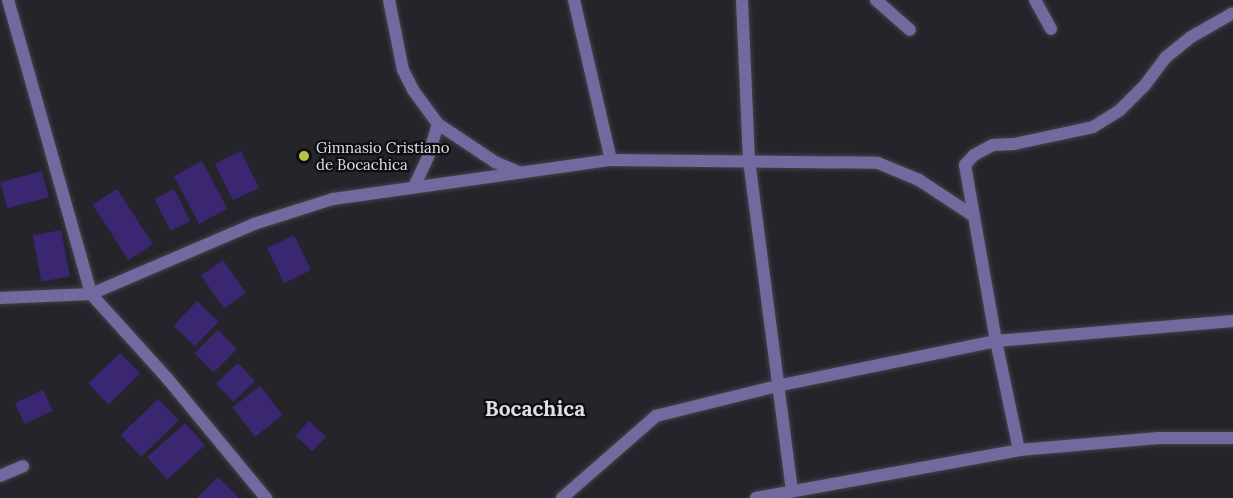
<!DOCTYPE html>
<html>
<head>
<meta charset="utf-8">
<style>
	body { margin:0 }
	#map { position:relative; width:1233px; height:498px; overflow:hidden; background:#25242b; font-family:Lora,serif }
	div>[style] { position:absolute }
	[style*='--x'] { left:calc(var(--x)*1px); top:calc(var(--y)*1px); width:calc(var(--w)*1px); rotate:calc(var(--a)*1deg) }
	.building>* { inset:0; background:#3b2672; transform-origin:0 0 }
	.roads { filter:drop-shadow(0 0 2px #434249) drop-shadow(0 0 2px #434249) }
	.lane>* { height:12px; margin:-6px; padding:0 6px; transform-origin:6px; border-radius:6px; background:#73699f }
	.street>* { height:12px; margin:-6px; padding:0 6px; transform-origin:6px; border-radius:6px; background:#73699f }
	.dots>* { width:16px; height:16px; translate:-50% -50%; box-sizing:border-box; border:3px solid #0e0d11; border-radius:50% }
	span { translate:-50% -50%; white-space:nowrap; text-align:center; line-height:1.15; -webkit-text-stroke:4.5px #0e0d11; paint-order:stroke }
	.poi-label { font-size:15px; color:#e0e0e4 }
	.left { translate:0 -50%; text-align:left }
	.district-label { font-size:21px; color:#e0e0e4; font-weight:700 }
</style>
</head>
<body>
<div id="map">
	<div class="building">
		<div style="left:241px;top:151px;width:41px;height:29px;rotate:64deg"></div>
		<div style="left:202px;top:161px;width:54px;height:32px;rotate:62deg"></div>
		<div style="left:42px;top:171px;width:27px;height:43px;rotate:75deg"></div>
		<div style="left:117px;top:189px;width:66px;height:29px;rotate:57deg"></div>
		<div style="left:174px;top:189px;width:36px;height:22px;rotate:63deg"></div>
		<div style="left:61px;top:230px;width:47px;height:29px;rotate:79deg"></div>
		<div style="left:294px;top:235px;width:39px;height:30px;rotate:64deg"></div>
		<div style="left:223px;top:260px;width:40px;height:27px;rotate:55deg"></div>
		<div style="left:197px;top:301px;width:30px;height:34px;rotate:44deg"></div>
		<div style="left:218px;top:330px;width:27px;height:33px;rotate:45deg"></div>
		<div style="left:120px;top:353px;width:29px;height:44px;rotate:46deg"></div>
		<div style="left:238px;top:363px;width:25px;height:30px;rotate:47deg"></div>
		<div style="left:260px;top:386px;width:37px;height:35px;rotate:52deg"></div>
		<div style="left:43px;top:390px;width:23px;height:31px;rotate:65deg"></div>
		<div style="left:158px;top:399px;width:30px;height:52px;rotate:46deg"></div>
		<div style="left:309px;top:421px;width:23px;height:20px;rotate:43deg"></div>
		<div style="left:185px;top:423px;width:30px;height:51px;rotate:48deg"></div>
		<div style="clip-path:polygon(218px 477px,239px 498px,197px 498px)"></div>
	</div>
	<div class="roads">
		<div class="lane">
			<div style="--x:562;--y:498;--w:125;--a:-41.1"></div>
		</div>
		<div class="street">
			<div style="--x:8;--y:0;--w:305;--a:74.2"></div>
			<div style="--x:91;--y:294;--w:113;--a:47.9"></div>
			<div style="--x:167;--y:378;--w:156;--a:50.5"></div>
			<div style="--x:389;--y:0;--w:71;--a:78.7"></div>
			<div style="--x:403;--y:70;--w:22;--a:63"></div>
			<div style="--x:413;--y:90;--w:42;--a:53.7"></div>
			<div style="--x:438;--y:124;--w:34;--a:107"></div>
			<div style="--x:428;--y:157;--w:33;--a:115"></div>
			<div style="--x:574;--y:0;--w:164;--a:77"></div>
			<div style="--x:742;--y:0;--w:160;--a:87.5"></div>
			<div style="--x:749;--y:160;--w:334;--a:82.6"></div>
			<div style="--x:876;--y:0;--w:45;--a:41.4"></div>
			<div style="--x:1035;--y:0;--w:33;--a:61"></div>
			<div style="--x:438;--y:124;--w:69;--a:33.7"></div>
			<div style="--x:495;--y:162;--w:26;--a:23"></div>
			<div style="--x:0;--y:298;--w:91;--a:-2.5"></div>
			<div style="--x:91;--y:294;--w:177;--a:-23.2"></div>
			<div style="--x:254;--y:224;--w:83;--a:-17.6"></div>
			<div style="--x:333;--y:199;--w:281;--a:-8"></div>
			<div style="--x:611;--y:160;--w:267;--a:0.6"></div>
			<div style="--x:878;--y:163;--w:44;--a:22.5"></div>
			<div style="--x:919;--y:180;--w:64;--a:33.4"></div>
			<div style="--x:656;--y:416;--w:125;--a:-13.9"></div>
			<div style="--x:777;--y:386;--w:224;--a:-11.6"></div>
			<div style="--x:996;--y:341;--w:238;--a:-4.8"></div>
			<div style="--x:1019;--y:450;--w:111;--a:-101.9"></div>
			<div style="--x:996;--y:341;--w:179;--a:-100"></div>
			<div style="--x:965;--y:165;--w:13;--a:-48"></div>
			<div style="--x:974;--y:155;--w:21;--a:-28"></div>
			<div style="--x:993;--y:145;--w:21;--a:-3"></div>
			<div style="--x:1014;--y:144;--w:81;--a:-12.1"></div>
			<div style="--x:1093;--y:127;--w:32;--a:-32"></div>
			<div style="--x:1120;--y:110;--w:35;--a:-45"></div>
			<div style="--x:1145;--y:85;--w:34;--a:-53"></div>
			<div style="--x:1165;--y:58;--w:33;--a:-39"></div>
			<div style="--x:1191;--y:37;--w:48;--a:-29.7"></div>
			<div style="--x:0;--y:476;--w:25;--a:-23"></div>
			<div style="--x:756;--y:498;--w:267;--a:-10.3"></div>
			<div style="--x:1019;--y:450;--w:140;--a:-4.9"></div>
			<div style="--x:1158;--y:438;--w:75;--a:0"></div>
		</div>
	</div>
	<div class="dots">
		<div style="left:304px;top:156px;background:#bbc044"></div>
	</div>
	<div class="poi-label">
		<span class="left" style="left:316px;top:156px">Gimnasio Cristiano<br>de Bocachica</span>
	</div>
	<div class="district-label">
		<span style="left:535px;top:409px">Bocachica</span>
	</div>
</div>
</body>
</html>
